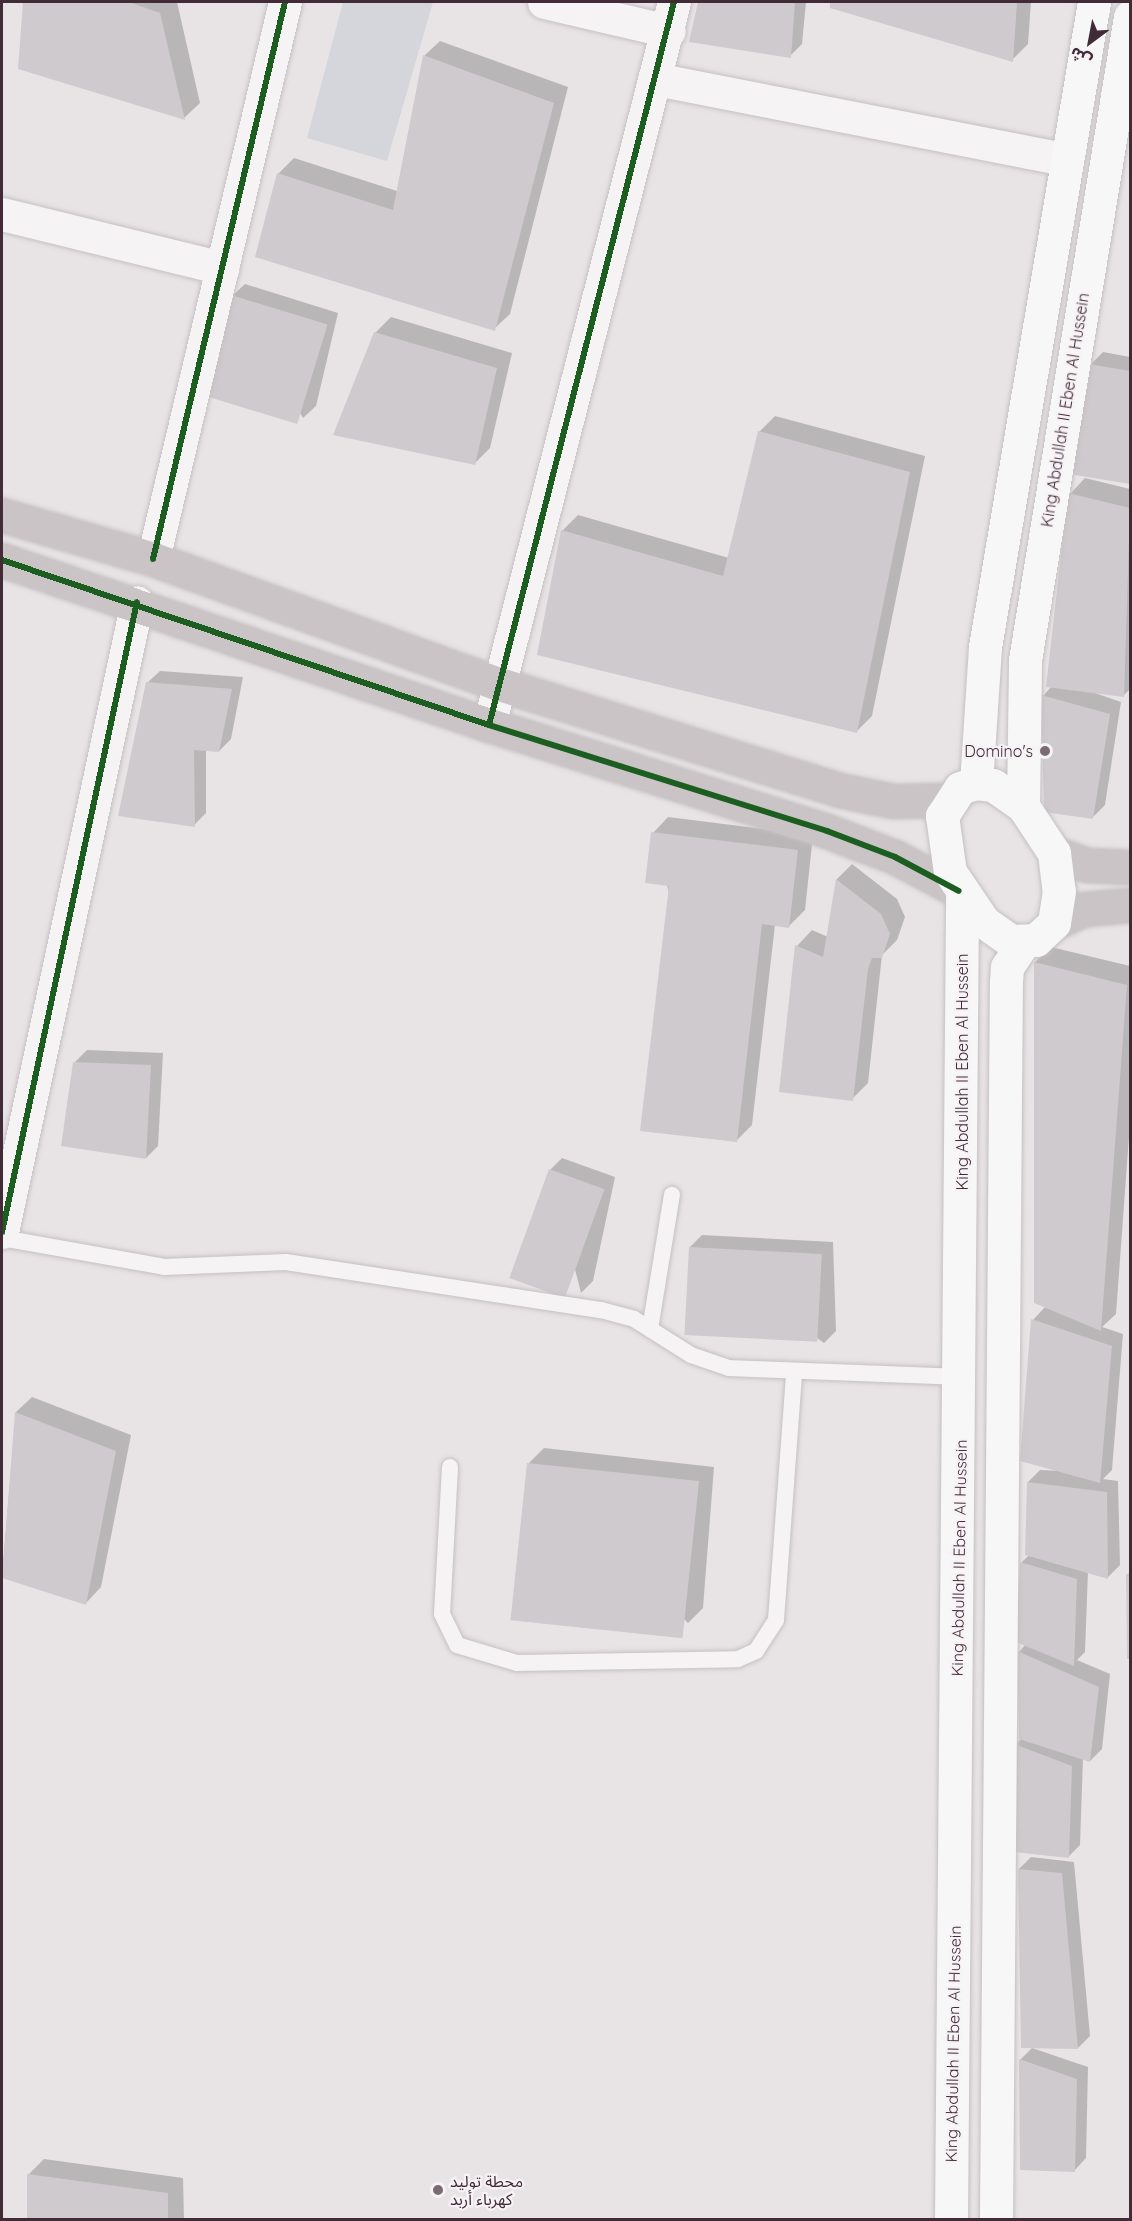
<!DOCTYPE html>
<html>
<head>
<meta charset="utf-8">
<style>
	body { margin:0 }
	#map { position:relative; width:1132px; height:2221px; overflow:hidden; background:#e8e4e6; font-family:Quicksand,"Noto Sans Arabic",sans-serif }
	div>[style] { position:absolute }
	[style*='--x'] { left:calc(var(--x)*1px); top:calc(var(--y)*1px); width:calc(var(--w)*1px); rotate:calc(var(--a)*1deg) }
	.green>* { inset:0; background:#d4d6dc }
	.shadow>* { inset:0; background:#0003 }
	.building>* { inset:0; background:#cfcacd; transform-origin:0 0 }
	.roads { filter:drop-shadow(0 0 2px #c5c0c2) drop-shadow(0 0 2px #c5c0c2) }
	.lane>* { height:16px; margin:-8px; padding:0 8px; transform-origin:8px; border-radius:8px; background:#f5f3f4 }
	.street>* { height:33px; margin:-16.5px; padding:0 16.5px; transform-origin:16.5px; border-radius:16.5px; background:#f5f3f4 }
	.secondary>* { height:33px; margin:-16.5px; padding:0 16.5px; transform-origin:16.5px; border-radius:16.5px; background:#cac4c7 }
	.primary>* { height:33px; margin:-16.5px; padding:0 16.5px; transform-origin:16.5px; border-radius:16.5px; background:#f7f7f7 }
	.cycleway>* { height:6px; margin:-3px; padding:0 3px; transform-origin:3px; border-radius:3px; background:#1b5e20 }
	.dots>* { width:16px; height:16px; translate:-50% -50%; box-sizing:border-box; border:3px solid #f7f2f5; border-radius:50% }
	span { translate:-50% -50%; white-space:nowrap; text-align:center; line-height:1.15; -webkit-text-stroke:4.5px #f7f2f5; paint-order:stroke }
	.street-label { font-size:16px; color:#412b36 }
	.poi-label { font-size:16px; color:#412b36 }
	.right { translate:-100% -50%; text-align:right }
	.left { translate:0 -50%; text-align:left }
	.frame { position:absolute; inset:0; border:3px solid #412b36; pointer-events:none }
	.north { position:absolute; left:1060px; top:12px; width:60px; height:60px; -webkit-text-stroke:4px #f7f2f5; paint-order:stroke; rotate:212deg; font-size:16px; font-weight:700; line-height:24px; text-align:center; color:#412b36 }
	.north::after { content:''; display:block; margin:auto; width:21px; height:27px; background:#412b36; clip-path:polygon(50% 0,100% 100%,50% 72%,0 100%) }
</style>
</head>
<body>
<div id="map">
	<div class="green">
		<div style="clip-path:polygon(343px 2px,433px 2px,387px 161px,307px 138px)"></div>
	</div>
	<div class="shadow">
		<div style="clip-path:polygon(25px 2px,177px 2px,200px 103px,184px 118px,19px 68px)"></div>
		<div style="clip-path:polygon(699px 2px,806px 2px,802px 44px,790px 56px,691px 41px)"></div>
		<div style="clip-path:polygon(832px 2px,1031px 2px,1028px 44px,1012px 60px,831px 7px)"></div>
		<div style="clip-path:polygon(440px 41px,568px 87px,510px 314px,494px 329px,278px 174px,294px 158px,397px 191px,424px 56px)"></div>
		<div style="clip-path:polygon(245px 284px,338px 313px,316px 406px,303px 418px,232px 296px)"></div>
		<div style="clip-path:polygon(391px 317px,512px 353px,490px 448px,474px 464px,375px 333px)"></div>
		<div style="clip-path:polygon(1103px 352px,1130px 357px,1130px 482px,1071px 472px,1091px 364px)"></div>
		<div style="clip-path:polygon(775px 416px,925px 456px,872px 716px,856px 732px,562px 531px,578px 515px,729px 558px,759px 432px)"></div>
		<div style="clip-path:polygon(1085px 478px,1130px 489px,1130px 689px,1124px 695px,1089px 691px,1121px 702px,1105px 805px,1093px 817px,1043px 696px,1052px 686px,1070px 494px)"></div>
		<div style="clip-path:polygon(160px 671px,243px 677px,231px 739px,219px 751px,206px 750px,206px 813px,194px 825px,147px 683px)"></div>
		<div style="clip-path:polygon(668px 817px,813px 835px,805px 910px,789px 926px,775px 925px,752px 1125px,736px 1141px,653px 833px)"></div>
		<div style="clip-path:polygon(852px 864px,897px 899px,905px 917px,897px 940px,882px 955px,868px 1083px,852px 1099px,797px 946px,812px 930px,828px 937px,837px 879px)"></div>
		<div style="clip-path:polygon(1051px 947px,1130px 966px,1130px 1123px,1116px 1314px,1102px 1327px,1123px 1334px,1112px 1470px,1103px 1479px,1118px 1481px,1120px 1565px,1108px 1577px,1088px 1571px,1085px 1652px,1077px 1660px,1110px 1674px,1102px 1749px,1090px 1761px,1083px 1758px,1080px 1845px,1068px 1857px,1016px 1744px,1021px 1739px,1019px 1652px,1026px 1644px,1018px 1641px,1022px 1562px,1029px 1555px,1028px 1482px,1040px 1470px,1063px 1471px,1033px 1320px,1046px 1306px,1036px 1302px,1035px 962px)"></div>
		<div style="clip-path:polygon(87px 1050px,163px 1053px,158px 1146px,146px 1158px,75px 1062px)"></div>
		<div style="clip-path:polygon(562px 1158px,615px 1177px,593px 1281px,581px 1293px,550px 1170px)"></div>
		<div style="clip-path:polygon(702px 1235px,833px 1242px,836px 1331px,824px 1343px,690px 1247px)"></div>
		<div style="clip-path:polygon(32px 1397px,131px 1435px,101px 1587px,86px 1603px,2px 1576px,16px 1412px)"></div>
		<div style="clip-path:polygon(544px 1448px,714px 1467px,703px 1608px,688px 1623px,528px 1464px)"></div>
		<div style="clip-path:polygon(1130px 1572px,1130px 1658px,1128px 1574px)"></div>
		<div style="clip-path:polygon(1031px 1857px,1074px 1862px,1090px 2036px,1078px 2048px,1019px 1869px)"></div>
		<div style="clip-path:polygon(1032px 2048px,1088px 2067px,1086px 2158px,1074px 2171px,1020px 2060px)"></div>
		<div style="clip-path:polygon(44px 2159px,183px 2178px,184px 2220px,28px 2220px,28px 2175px)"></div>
	</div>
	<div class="building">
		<div style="clip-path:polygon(23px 2px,129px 2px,160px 13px,185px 120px,18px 69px)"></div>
		<div style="clip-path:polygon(698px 2px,795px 2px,791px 58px,689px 42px)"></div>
		<div style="clip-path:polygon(830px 2px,1017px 2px,1013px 62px,830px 8px)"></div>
		<div style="clip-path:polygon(423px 55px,554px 103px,495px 331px,255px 257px,277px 173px,393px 210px)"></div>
		<div style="left:231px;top:295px;width:101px;height:104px;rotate:17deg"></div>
		<div style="clip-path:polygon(374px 332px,497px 368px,475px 465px,333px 435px)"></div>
		<div style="clip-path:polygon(1089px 364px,1130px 371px,1130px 484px,1069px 474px)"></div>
		<div style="clip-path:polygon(758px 431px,910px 472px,857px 733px,537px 655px,561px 530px,723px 576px)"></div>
		<div style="clip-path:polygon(1068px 493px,1130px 508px,1124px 697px,1046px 687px)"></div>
		<div style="clip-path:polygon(146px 682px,232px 689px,219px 752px,194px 750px,195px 827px,118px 816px)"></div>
		<div style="clip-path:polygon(1041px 695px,1110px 714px,1093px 819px,1044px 812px)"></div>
		<div style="clip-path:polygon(651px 832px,798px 850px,789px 928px,762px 924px,737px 1142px,640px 1131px,669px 886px,645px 883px)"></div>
		<div style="clip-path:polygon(836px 879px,881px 914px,890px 934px,882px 958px,872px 958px,868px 969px,853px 1101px,779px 1092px,795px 945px,823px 957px)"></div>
		<div style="clip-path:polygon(1034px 962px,1127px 985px,1101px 1331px,1034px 1303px)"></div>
		<div style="clip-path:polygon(73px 1062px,151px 1065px,146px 1159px,61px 1146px)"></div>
		<div style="left:549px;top:1169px;width:59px;height:116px;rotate:20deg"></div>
		<div style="left:689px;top:1247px;width:133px;height:88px;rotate:3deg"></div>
		<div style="clip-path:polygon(1031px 1319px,1112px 1346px,1100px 1483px,1020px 1461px)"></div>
		<div style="clip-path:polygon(15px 1412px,116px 1451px,86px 1605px,2px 1578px)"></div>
		<div style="left:527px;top:1463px;width:173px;height:158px;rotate:6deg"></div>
		<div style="clip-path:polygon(1027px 1482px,1107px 1492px,1108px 1579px,1025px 1555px)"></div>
		<div style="clip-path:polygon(1020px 1562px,1077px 1579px,1074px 1666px,1016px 1642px)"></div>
		<div style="clip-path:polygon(1126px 1574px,1130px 1574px,1130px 1659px,1127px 1659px)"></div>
		<div style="clip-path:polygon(1017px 1651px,1099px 1687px,1090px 1762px,1019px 1739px)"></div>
		<div style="clip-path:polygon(1014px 1744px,1072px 1766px,1069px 1858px,1013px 1852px)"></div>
		<div style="clip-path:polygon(1018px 1869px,1062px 1873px,1078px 2049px,1021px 2048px)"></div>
		<div style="clip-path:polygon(1019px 2059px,1077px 2079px,1075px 2172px,1020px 2170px)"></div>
		<div style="clip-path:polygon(27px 2174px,168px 2193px,168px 2220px,27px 2220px)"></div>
	</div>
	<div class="roads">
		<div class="lane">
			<div style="--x:2;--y:1238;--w:165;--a:10.1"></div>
			<div style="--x:164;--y:1267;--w:122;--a:-2.3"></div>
			<div style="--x:286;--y:1262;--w:319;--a:8.7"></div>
			<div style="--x:601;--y:1310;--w:34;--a:15"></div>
			<div style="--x:634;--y:1319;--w:67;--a:32.3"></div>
			<div style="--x:691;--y:1355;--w:40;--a:18.9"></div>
			<div style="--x:729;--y:1368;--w:232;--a:2.2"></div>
			<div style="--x:650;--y:1329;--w:136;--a:-80.7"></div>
			<div style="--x:450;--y:1467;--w:147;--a:93.1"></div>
			<div style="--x:442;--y:1614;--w:34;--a:64"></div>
			<div style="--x:457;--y:1645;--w:63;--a:16.7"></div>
			<div style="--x:517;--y:1663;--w:221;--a:-1"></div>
			<div style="--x:738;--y:1659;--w:20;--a:-24"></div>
			<div style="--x:756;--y:1651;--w:37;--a:-57"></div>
			<div style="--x:776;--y:1620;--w:249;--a:-85.8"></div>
		</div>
		<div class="street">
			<div style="--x:544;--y:2;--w:128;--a:13.1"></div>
			<div style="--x:656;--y:79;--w:419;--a:11.1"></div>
			<div style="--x:2;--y:214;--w:227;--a:13.8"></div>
			<div style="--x:153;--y:559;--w:572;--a:-76.67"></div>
			<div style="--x:489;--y:725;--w:746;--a:-75.65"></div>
			<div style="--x:2;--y:1232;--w:644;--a:-77.91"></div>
		</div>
		<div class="secondary">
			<div style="--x:2;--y:515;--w:157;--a:16.2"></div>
			<div style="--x:153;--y:559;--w:365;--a:19.9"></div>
			<div style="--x:496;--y:683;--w:359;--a:17.3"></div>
			<div style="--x:839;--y:790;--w:55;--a:11.5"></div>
			<div style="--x:893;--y:801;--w:55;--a:-1"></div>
			<div style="--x:2;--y:560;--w:514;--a:18.72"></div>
			<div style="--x:489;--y:725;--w:354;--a:17.4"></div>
			<div style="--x:827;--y:831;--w:73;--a:20.9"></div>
			<div style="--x:895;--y:857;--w:72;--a:28"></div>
			<div style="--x:1054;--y:853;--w:35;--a:20"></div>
			<div style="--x:1087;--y:865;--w:43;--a:2.7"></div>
			<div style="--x:1054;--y:923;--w:33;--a:-25"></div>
			<div style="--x:1084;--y:909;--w:46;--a:-5"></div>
		</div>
		<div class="primary">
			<div style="--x:976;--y:783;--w:136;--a:-86.2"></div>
			<div style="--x:985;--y:647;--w:654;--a:-80.41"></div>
			<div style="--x:976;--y:783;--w:17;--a:7"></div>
			<div style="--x:993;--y:785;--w:37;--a:35"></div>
			<div style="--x:1023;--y:806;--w:56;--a:56.6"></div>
			<div style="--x:1054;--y:853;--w:38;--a:83"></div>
			<div style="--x:1059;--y:891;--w:32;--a:99"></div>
			<div style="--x:1054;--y:923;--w:25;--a:137"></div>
			<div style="--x:1036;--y:940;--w:25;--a:178"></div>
			<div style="--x:1011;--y:941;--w:33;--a:-145"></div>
			<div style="--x:984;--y:922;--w:60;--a:-124.2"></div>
			<div style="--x:950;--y:872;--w:57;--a:-98.1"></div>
			<div style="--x:942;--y:816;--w:33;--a:-57"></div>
			<div style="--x:960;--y:788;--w:17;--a:-17"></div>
			<div style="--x:1023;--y:806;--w:146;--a:-89.2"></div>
			<div style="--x:1025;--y:660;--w:652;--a:-80.73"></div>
			<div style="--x:951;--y:2220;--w:1324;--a:-89.52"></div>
			<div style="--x:996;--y:2220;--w:1238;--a:-89.54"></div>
			<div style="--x:1006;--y:982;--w:15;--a:-86"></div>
			<div style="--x:1007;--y:967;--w:29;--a:-56"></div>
		</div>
	</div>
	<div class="cycleway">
		<div style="--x:153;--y:559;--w:572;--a:-76.67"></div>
		<div style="--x:2;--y:560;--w:514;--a:18.72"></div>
		<div style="--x:489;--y:725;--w:354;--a:17.4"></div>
		<div style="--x:827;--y:831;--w:73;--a:20.9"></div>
		<div style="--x:895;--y:857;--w:72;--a:28"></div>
		<div style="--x:489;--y:725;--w:746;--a:-75.65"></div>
		<div style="--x:2;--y:1232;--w:644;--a:-77.91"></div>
	</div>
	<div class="dots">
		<div style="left:1045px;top:751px;background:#7b6c74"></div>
		<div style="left:438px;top:2190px;background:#7b6c74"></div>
	</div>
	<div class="street-label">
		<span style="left:1065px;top:410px;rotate:-81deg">King Abdullah II Eben Al Hussein</span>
		<span style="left:962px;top:1072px;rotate:-90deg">King Abdullah II Eben Al Hussein</span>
		<span style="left:959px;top:1558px;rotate:-89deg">King Abdullah II Eben Al Hussein</span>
		<span style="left:953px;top:2044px;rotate:-89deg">King Abdullah II Eben Al Hussein</span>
	</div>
	<div class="poi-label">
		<span class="right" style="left:1033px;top:751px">Domino's</span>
		<span class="left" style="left:450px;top:2190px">محطة توليد<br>كهرباء أربد</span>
	</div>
	<div class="frame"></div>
	<div class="north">ش</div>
</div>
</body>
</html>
